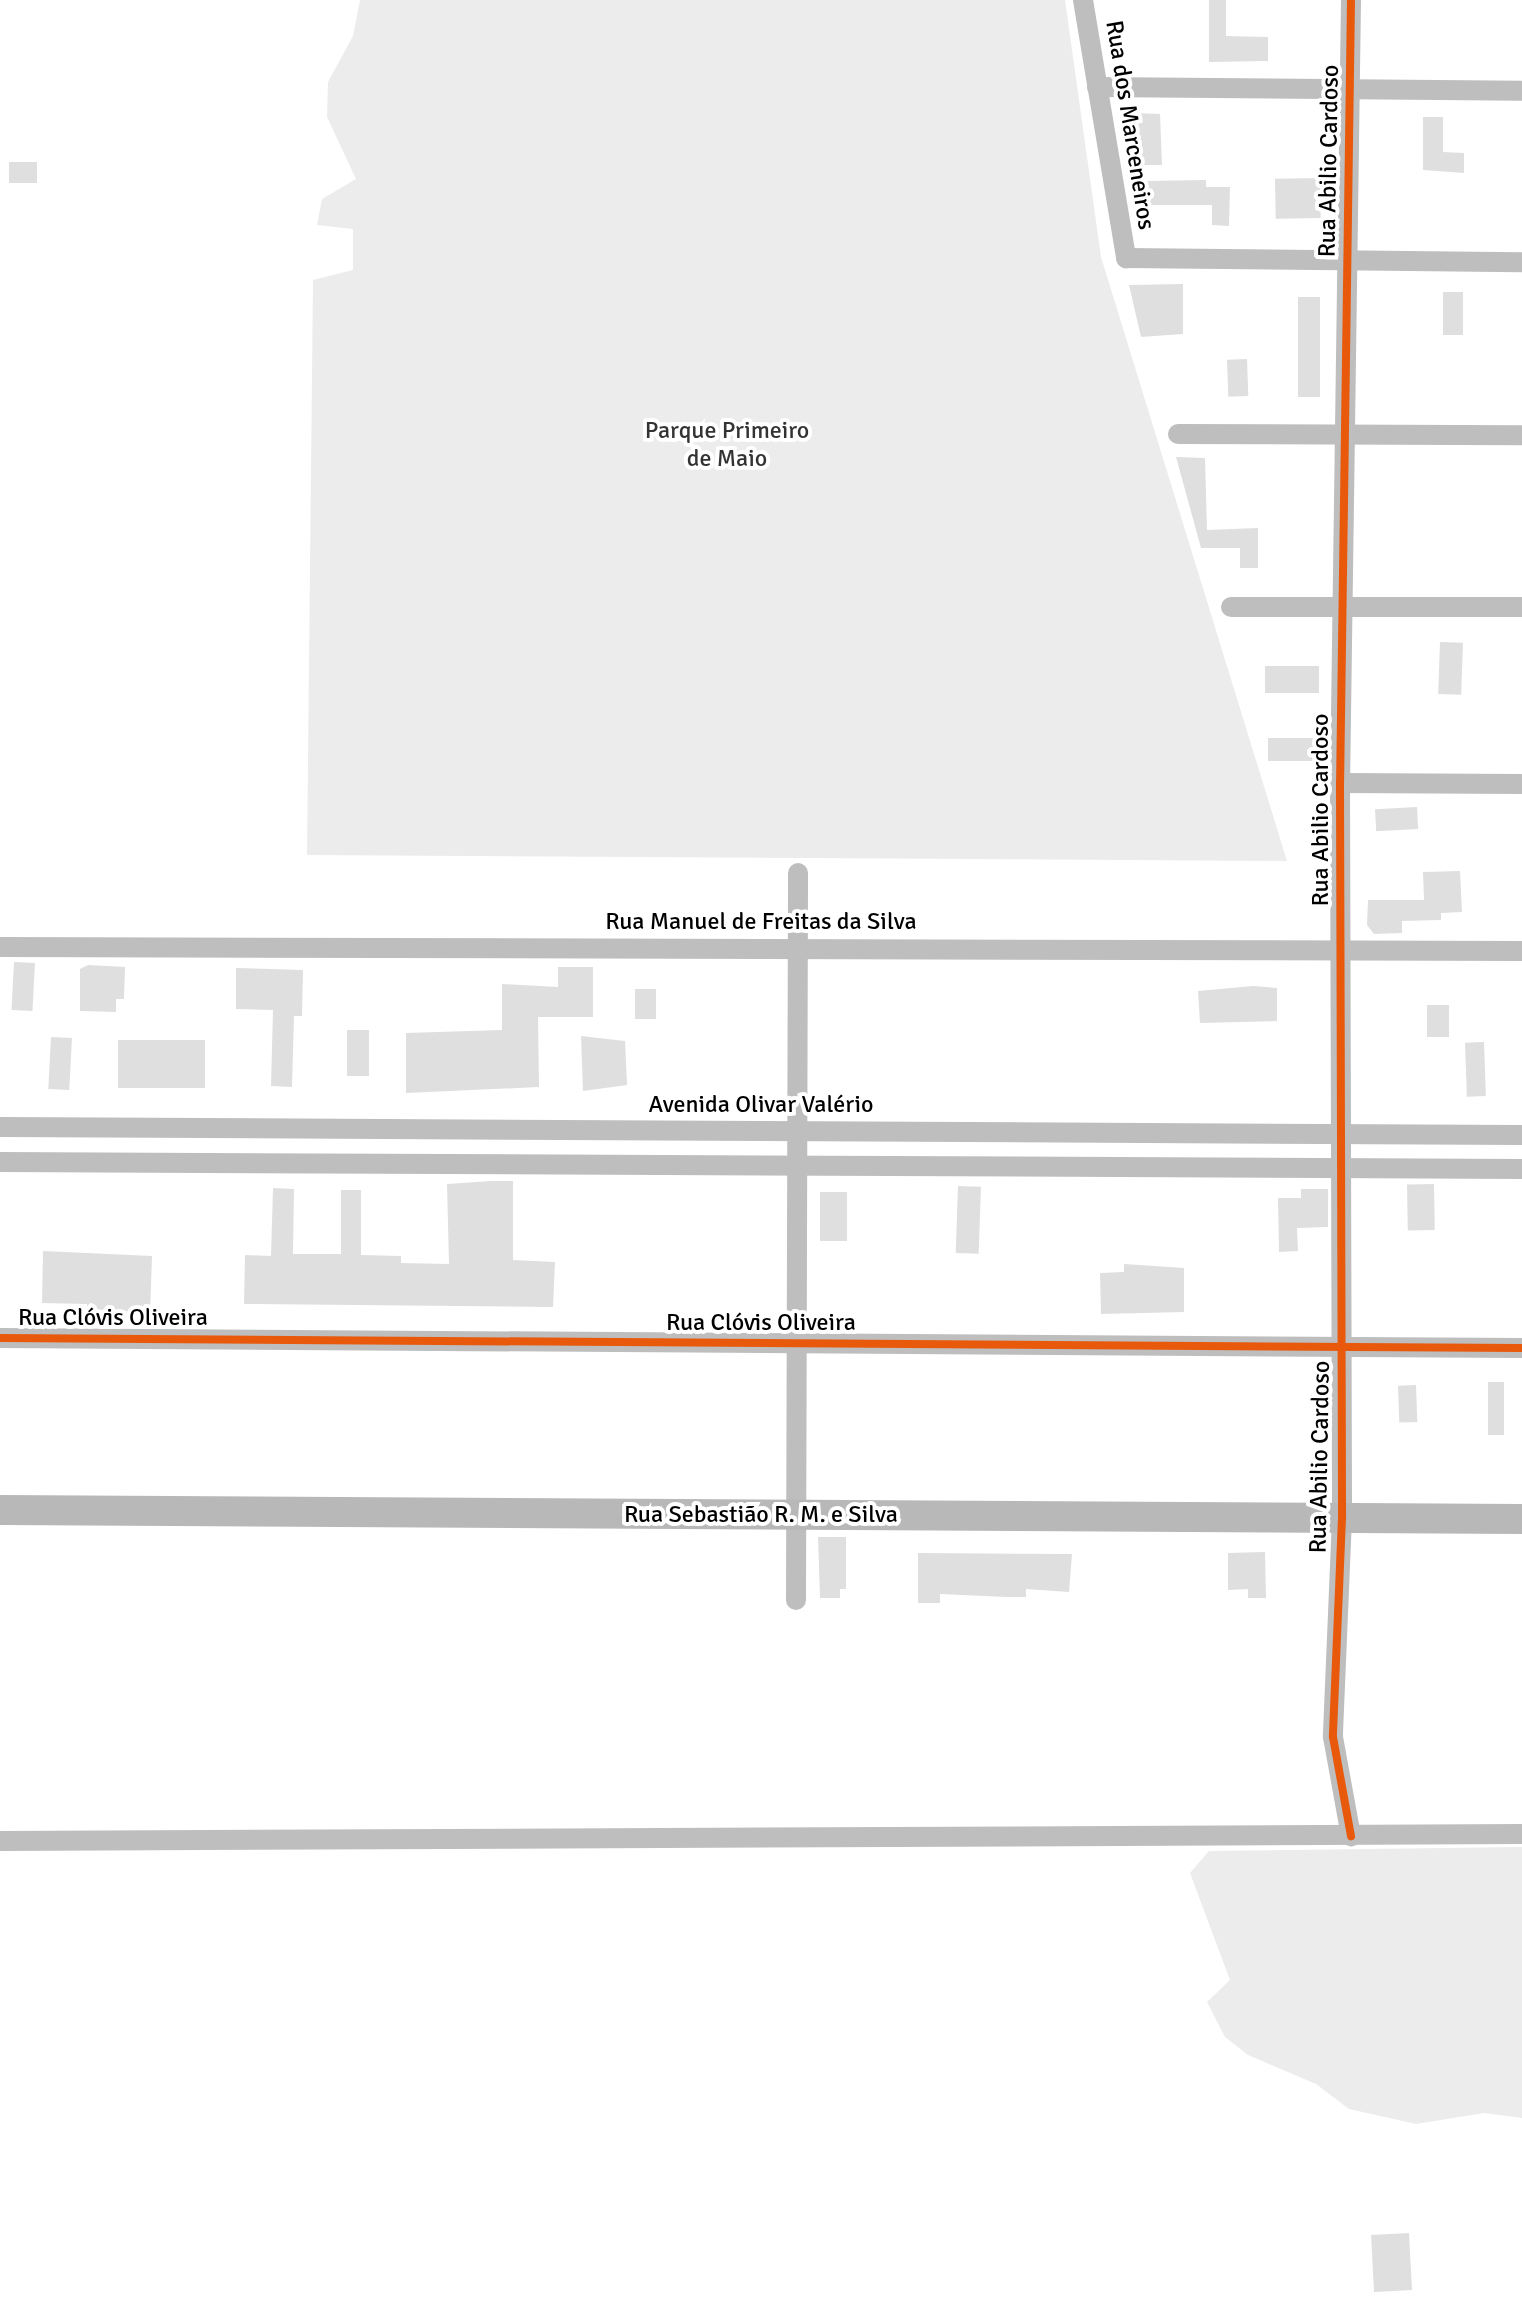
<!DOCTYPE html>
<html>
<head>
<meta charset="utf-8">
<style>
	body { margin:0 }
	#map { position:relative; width:1522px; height:2324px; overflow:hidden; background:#fff; font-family:Signika,sans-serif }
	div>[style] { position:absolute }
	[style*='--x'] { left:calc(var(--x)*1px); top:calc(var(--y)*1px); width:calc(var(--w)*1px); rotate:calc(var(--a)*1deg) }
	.green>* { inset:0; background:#ececec }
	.building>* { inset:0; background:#dfdfdf; transform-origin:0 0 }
	.street>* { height:20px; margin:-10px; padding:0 10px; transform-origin:10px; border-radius:10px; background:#bebebe }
	.secondary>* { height:30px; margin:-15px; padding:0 15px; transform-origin:15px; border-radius:15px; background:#b8b8b8 }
	.cycleway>* { height:8px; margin:-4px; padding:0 4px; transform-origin:4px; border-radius:4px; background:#e8590c }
	span { translate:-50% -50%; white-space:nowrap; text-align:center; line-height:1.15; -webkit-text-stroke:8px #fff; paint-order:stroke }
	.street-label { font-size:24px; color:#000 }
	.park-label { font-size:24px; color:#333 }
</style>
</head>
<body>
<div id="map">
	<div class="green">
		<div style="clip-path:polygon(360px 0,1065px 0,1101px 257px,1287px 861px,307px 855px,313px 280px,353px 270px,353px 229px,317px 225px,322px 199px,356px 179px,327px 117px,328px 82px,353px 36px)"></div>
		<div style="clip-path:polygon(1522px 1847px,1522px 2118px,1484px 2113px,1416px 2124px,1349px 2109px,1316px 2084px,1248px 2055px,1225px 2037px,1207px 2002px,1230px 1980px,1190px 1873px,1209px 1851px)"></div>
	</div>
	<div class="building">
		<div style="clip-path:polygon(1209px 0,1226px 0,1226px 36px,1268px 37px,1268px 61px,1209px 62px)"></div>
		<div style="clip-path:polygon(1132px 113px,1160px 114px,1162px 165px,1137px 165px)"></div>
		<div style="clip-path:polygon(1423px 117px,1443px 117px,1443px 152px,1464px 153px,1464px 173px,1423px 170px)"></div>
		<div style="left:9px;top:162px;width:28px;height:21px"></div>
		<div style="left:1320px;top:178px;width:40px;height:45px;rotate:89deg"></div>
		<div style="clip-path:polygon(1206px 180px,1206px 187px,1230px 187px,1229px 226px,1212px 225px,1212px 205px,1148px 205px,1147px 181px)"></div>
		<div style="clip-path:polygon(1183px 284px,1183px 334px,1141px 337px,1129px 285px)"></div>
		<div style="left:1443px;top:292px;width:20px;height:43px"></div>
		<div style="left:1298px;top:297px;width:22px;height:100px"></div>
		<div style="left:1247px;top:359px;width:37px;height:20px;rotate:88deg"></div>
		<div style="clip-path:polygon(1176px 457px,1205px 458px,1207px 530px,1258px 528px,1258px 568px,1240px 568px,1240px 548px,1201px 548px)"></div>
		<div style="left:1440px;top:642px;width:23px;height:52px;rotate:2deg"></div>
		<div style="left:1319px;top:666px;width:27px;height:54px;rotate:90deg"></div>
		<div style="left:1268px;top:738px;width:59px;height:23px"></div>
		<div style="left:1417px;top:807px;width:22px;height:42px;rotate:87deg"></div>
		<div style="clip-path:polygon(1460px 871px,1462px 912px,1441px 913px,1441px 920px,1402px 921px,1402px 933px,1374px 934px,1367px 925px,1368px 900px,1424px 900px,1423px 872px)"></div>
		<div style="left:14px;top:962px;width:21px;height:48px;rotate:3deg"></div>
		<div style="clip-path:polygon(88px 965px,125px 967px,124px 999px,116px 999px,116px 1012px,80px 1011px,80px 969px)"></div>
		<div style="clip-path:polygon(558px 967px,593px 967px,593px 1017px,538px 1017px,539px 1087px,406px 1093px,406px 1033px,502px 1030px,502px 984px,558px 987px)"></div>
		<div style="clip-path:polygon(236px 968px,303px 970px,302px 1016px,294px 1016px,292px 1087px,271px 1086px,273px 1010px,236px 1009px)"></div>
		<div style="clip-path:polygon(1253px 986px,1277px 988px,1277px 1021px,1200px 1023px,1198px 991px)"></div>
		<div style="left:635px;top:989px;width:21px;height:30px"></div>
		<div style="left:1427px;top:1005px;width:22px;height:32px"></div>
		<div style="left:347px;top:1030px;width:22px;height:46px"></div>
		<div style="clip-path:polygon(581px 1036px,625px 1041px,627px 1085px,583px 1091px)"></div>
		<div style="left:51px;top:1037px;width:21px;height:52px;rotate:3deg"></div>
		<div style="left:118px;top:1040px;width:87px;height:48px"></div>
		<div style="left:1484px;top:1042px;width:54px;height:19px;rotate:88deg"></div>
		<div style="clip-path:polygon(491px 1181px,513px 1181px,513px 1260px,555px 1262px,553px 1307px,244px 1304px,245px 1255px,271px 1256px,273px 1188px,294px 1189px,293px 1254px,341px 1254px,341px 1190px,361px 1190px,361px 1255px,401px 1256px,401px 1263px,449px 1264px,447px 1184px)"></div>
		<div style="left:1434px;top:1184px;width:46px;height:27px;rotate:89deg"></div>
		<div style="left:958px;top:1186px;width:23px;height:67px;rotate:2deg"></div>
		<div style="clip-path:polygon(1301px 1189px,1328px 1189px,1328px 1227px,1297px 1228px,1298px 1251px,1279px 1252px,1278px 1198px,1301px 1198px)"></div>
		<div style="left:820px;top:1192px;width:27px;height:49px"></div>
		<div style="clip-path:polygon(43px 1251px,152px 1256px,150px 1315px,87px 1313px,87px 1304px,42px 1303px)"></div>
		<div style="clip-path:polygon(1124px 1264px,1184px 1268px,1184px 1312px,1101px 1314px,1100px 1273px,1124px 1272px)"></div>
		<div style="left:1488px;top:1382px;width:16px;height:53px"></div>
		<div style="left:1416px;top:1385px;width:37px;height:18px;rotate:88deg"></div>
		<div style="clip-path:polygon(818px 1537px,846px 1537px,846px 1589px,840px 1589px,840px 1598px,820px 1598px)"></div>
		<div style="clip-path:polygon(1265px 1552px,1266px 1598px,1248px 1598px,1248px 1589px,1228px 1590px,1228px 1553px)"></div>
		<div style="clip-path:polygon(918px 1553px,1072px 1554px,1069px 1592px,1026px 1589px,1026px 1597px,1007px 1597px,940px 1594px,940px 1603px,918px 1603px)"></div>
		<div style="left:1409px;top:2233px;width:57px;height:38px;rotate:87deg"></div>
	</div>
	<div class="street">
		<div style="--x:1083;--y:0;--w:262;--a:80.5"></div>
		<div style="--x:1126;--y:258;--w:396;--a:0.6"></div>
		<div style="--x:1351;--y:0;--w:783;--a:90.8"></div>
		<div style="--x:1340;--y:783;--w:735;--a:89.84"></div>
		<div style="--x:1342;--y:1518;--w:219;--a:92.4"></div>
		<div style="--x:1333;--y:1737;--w:101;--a:79.7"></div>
		<div style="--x:1097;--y:87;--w:425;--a:0.5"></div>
		<div style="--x:1178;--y:434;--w:344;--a:0.2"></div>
		<div style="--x:1231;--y:607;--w:291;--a:0"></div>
		<div style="--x:1340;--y:783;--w:182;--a:0.3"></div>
		<div style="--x:0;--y:947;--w:1522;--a:0.15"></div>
		<div style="--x:0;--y:1127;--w:1522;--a:0.3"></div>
		<div style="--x:0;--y:1162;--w:1522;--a:0.26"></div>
		<div style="--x:0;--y:1338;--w:1522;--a:0.38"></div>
		<div style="--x:796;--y:1600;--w:727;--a:-89.84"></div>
		<div style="--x:0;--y:1841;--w:1522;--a:-0.26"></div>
	</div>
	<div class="secondary">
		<div style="--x:0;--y:1510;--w:1522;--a:0.34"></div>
	</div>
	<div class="cycleway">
		<div style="--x:1351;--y:0;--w:783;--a:90.8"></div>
		<div style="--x:1340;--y:783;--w:735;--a:89.84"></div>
		<div style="--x:1342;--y:1518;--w:219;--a:92.4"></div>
		<div style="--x:1333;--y:1737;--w:101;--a:79.7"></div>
		<div style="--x:0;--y:1338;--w:1522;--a:0.38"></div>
	</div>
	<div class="street-label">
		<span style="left:1130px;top:125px;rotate:81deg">Rua dos Marceneiros</span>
		<span style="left:1329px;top:161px;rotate:-89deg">Rua Abilio Cardoso</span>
		<span style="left:1321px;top:810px;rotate:-90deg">Rua Abilio Cardoso</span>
		<span style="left:761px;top:922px">Rua Manuel de Freitas da Silva</span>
		<span style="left:761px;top:1105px">Avenida Olivar Valério</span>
		<span style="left:113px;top:1318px">Rua Clóvis Oliveira</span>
		<span style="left:761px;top:1323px">Rua Clóvis Oliveira</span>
		<span style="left:1320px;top:1457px;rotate:-89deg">Rua Abilio Cardoso</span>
		<span style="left:761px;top:1515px">Rua Sebastião R. M. e Silva</span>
	</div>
	<div class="park-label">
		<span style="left:727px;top:445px">Parque Primeiro<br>de Maio</span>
	</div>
</div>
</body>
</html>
